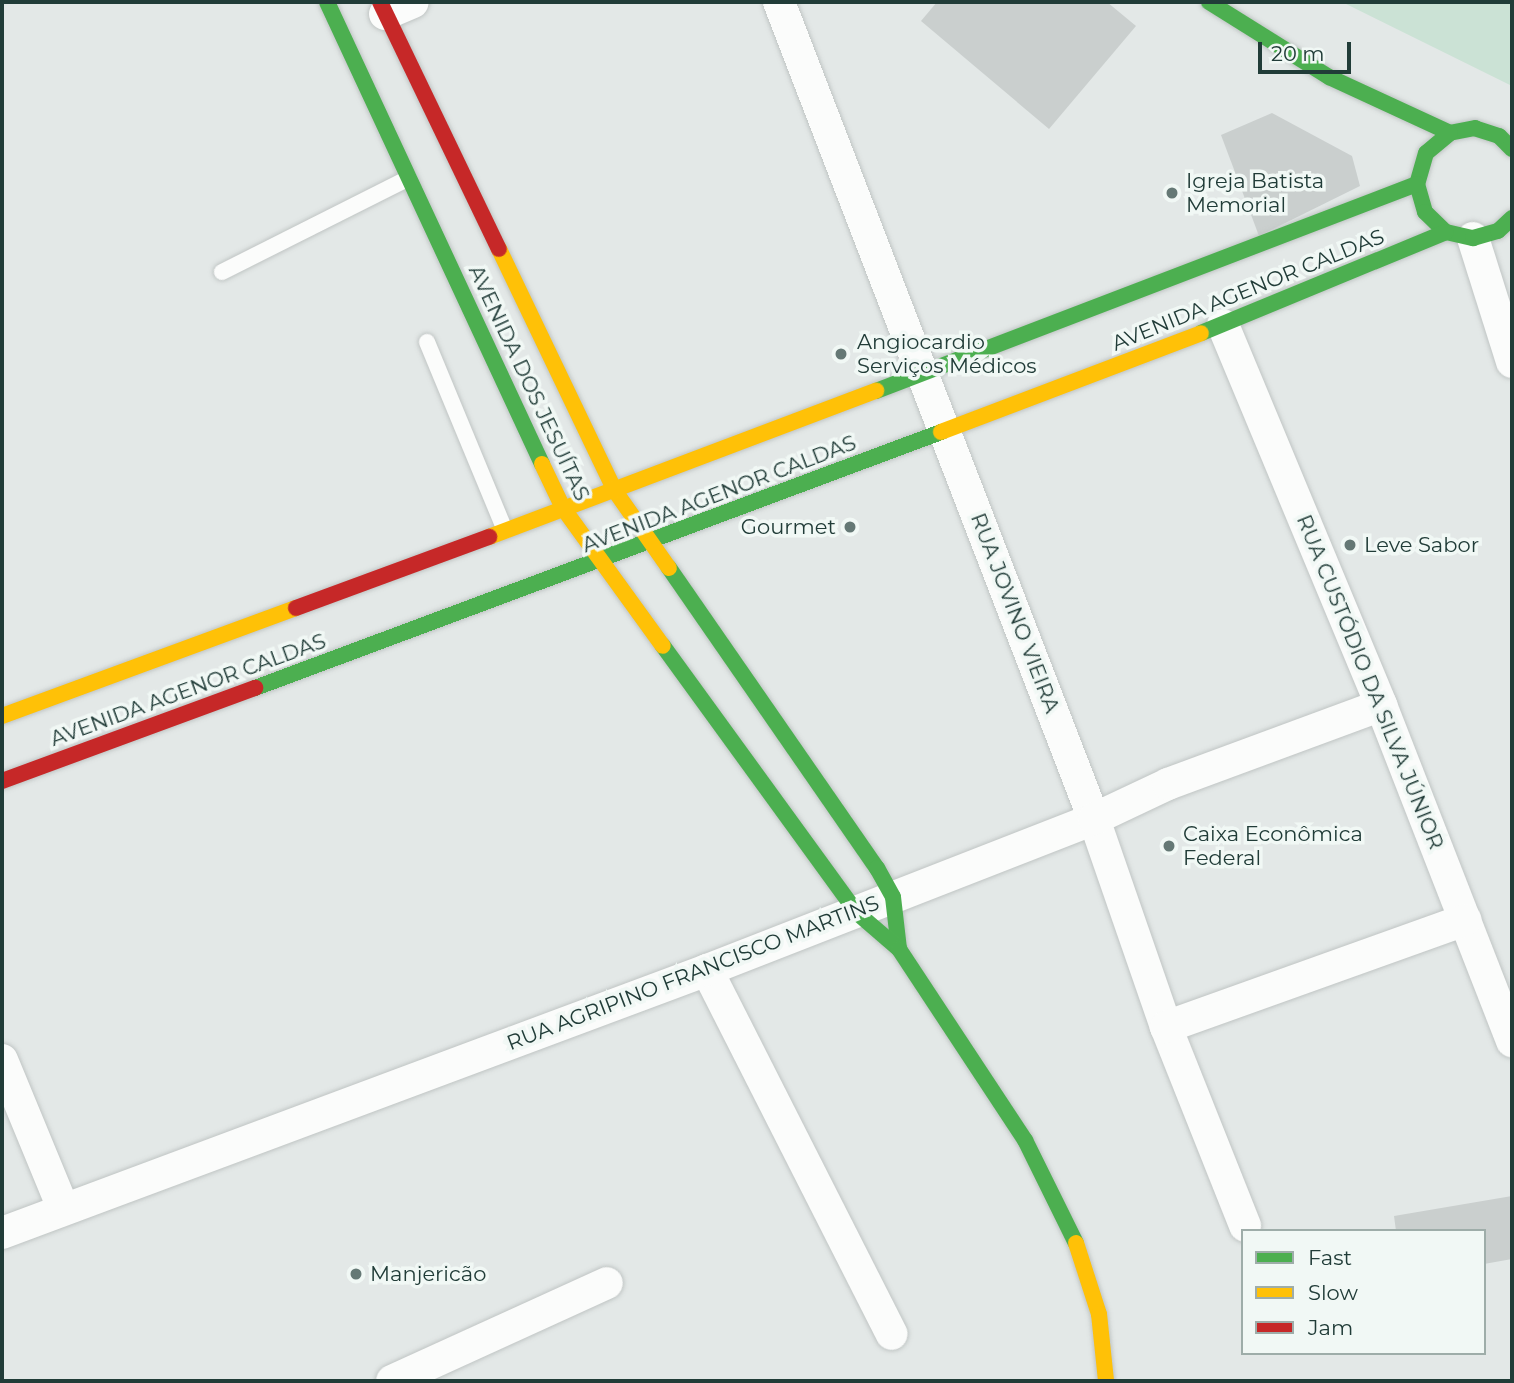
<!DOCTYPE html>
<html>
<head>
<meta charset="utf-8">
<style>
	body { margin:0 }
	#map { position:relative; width:1514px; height:1383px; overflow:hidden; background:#e3e8e7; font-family:Montserrat,sans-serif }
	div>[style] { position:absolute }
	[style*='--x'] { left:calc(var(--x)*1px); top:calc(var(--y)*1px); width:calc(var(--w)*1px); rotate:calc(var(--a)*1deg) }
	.green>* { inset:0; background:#cbe2d5 }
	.building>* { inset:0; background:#cacfce }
	.roads { filter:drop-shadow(0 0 2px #c0c5c4) drop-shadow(0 0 2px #c0c5c4) }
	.lane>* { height:16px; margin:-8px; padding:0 8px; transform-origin:8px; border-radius:8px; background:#fbfcfb }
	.street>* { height:32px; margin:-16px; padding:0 16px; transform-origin:16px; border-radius:16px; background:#fbfcfb }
	.fast>* { height:16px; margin:-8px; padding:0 8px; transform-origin:8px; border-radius:8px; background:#4caf50 }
	.slow>* { height:16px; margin:-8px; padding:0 8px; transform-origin:8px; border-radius:8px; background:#ffc107 }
	.jam>* { height:16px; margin:-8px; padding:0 8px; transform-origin:8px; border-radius:8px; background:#c62828 }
	.dots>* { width:19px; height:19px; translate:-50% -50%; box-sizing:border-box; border:4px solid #f1f8f5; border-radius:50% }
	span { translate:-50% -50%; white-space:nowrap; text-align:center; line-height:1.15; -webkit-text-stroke:7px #f1f8f5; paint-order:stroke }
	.poi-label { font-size:21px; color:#213c38 }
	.left { translate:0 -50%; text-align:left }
	.right { translate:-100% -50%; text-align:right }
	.street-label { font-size:21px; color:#213c38 }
	.frame { position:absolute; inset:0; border:4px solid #213c38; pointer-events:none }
	.legend { position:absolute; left:1241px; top:1229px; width:245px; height:126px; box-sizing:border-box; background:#f1f8f5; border:2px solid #9eada9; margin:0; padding:9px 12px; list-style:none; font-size:21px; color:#213c38 }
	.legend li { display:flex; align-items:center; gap:14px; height:35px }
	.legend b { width:35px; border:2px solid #9eada9 }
	.scale { position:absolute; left:1258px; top:42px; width:93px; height:32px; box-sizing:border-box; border:4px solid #213c38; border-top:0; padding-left:9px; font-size:21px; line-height:24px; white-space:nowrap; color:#213c38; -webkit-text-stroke:5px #f1f8f5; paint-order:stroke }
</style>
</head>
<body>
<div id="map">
	<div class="green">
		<div style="clip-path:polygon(1342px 2px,1512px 2px,1512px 86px)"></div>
	</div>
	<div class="building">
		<div style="clip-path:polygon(937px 2px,1107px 2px,1136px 26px,1049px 129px,921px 21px)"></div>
		<div style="clip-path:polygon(1272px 113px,1352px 156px,1360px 186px,1259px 236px,1221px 135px)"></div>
		<div style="clip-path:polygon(1512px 1196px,1512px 1259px,1484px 1264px,1484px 1231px,1396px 1231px,1394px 1216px)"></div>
	</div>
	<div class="roads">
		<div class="lane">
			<div style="--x:222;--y:272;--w:209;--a:-26.7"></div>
			<div style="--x:427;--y:342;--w:204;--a:67.5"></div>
		</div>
		<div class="street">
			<div style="--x:779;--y:2;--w:876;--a:68.92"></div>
			<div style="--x:1094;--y:819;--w:220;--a:70.9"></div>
			<div style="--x:1166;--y:1027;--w:214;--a:68.3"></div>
			<div style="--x:385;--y:14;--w:30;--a:-23"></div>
			<div style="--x:1473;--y:238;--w:130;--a:72.5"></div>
			<div style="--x:1223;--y:325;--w:412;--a:67.4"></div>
			<div style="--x:1381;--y:705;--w:361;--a:68.7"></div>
			<div style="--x:707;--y:970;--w:408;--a:63.1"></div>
			<div style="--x:1166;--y:1027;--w:318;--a:-19.7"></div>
			<div style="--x:2;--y:1060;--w:160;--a:67.6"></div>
			<div style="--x:2;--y:1233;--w:752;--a:-20.46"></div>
			<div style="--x:707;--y:970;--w:415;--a:-21.3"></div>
			<div style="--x:1094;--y:819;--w:82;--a:-25.3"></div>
			<div style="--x:1168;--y:784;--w:227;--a:-20.3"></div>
			<div style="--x:392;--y:1381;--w:236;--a:-24.5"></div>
		</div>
		<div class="fast">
			<div style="--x:327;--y:2;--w:510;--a:65.04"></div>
			<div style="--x:1209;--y:2;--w:142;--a:32"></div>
			<div style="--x:1329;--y:77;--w:133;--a:24.8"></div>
			<div style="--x:1512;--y:149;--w:18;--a:-135"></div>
			<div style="--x:1499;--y:136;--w:25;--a:-162"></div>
			<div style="--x:1475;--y:128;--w:25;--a:169"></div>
			<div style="--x:1450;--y:133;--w:31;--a:140"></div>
			<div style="--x:1426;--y:153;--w:32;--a:106"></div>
			<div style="--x:1417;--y:184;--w:29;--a:74"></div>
			<div style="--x:1425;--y:212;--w:29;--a:44"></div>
			<div style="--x:1446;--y:232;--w:28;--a:13"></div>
			<div style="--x:1473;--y:238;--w:26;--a:-16"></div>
			<div style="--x:1498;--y:231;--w:19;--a:-43"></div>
			<div style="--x:1201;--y:333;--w:265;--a:-22.4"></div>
			<div style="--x:876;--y:391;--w:579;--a:-20.94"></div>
			<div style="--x:669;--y:568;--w:365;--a:55.3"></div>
			<div style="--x:877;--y:868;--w:33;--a:61"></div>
			<div style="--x:893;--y:897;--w:52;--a:83.4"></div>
			<div style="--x:663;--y:646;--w:329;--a:54"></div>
			<div style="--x:856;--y:912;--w:57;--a:40.7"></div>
			<div style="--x:899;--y:949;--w:229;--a:56.6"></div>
			<div style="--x:1025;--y:1140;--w:115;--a:63.7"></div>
			<div style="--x:255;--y:688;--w:732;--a:-20.46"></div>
		</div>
		<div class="slow">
			<div style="--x:499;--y:249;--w:268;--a:64.4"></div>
			<div style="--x:615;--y:491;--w:94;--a:55"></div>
			<div style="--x:941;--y:432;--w:278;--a:-20.8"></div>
			<div style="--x:542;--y:464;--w:49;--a:64.5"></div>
			<div style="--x:563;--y:508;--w:170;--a:54.1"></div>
			<div style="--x:489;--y:537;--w:414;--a:-20.7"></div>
			<div style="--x:2;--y:716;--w:313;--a:-20.2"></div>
			<div style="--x:1076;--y:1243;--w:75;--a:72.1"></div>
			<div style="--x:1099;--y:1314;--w:67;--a:84"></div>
		</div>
		<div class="jam">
			<div style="--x:380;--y:2;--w:274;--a:64.3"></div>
			<div style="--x:296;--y:608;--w:206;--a:-20.2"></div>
			<div style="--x:2;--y:781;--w:270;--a:-20.2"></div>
		</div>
	</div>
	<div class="dots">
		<div style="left:1172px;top:193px;background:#657875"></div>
		<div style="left:841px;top:354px;background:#657875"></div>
		<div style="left:850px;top:527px;background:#657875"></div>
		<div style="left:1350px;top:545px;background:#657875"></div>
		<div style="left:1169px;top:846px;background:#657875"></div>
		<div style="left:356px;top:1274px;background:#657875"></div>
	</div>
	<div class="poi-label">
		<span class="left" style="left:1186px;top:193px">Igreja Batista<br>Memorial</span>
		<span class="left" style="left:857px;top:354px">Angiocardio<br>Serviços Médicos</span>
		<span class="right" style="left:836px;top:527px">Gourmet</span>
		<span class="left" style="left:1364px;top:545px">Leve Sabor</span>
		<span class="left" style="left:1183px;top:846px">Caixa Econômica<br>Federal</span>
		<span class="left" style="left:370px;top:1274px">Manjericão</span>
	</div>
	<div class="street-label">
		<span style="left:1248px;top:290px;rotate:-22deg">AVENIDA AGENOR CALDAS</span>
		<span style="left:529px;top:383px;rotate:65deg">AVENIDA DOS JESUÍTAS</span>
		<span style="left:719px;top:494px;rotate:-21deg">AVENIDA AGENOR CALDAS</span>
		<span style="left:1015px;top:613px;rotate:69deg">RUA JOVINO VIEIRA</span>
		<span style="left:1370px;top:682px;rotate:68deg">RUA CUSTÓDIO DA SILVA JÚNIOR</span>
		<span style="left:188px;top:690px;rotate:-20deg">AVENIDA AGENOR CALDAS</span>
		<span style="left:693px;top:973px;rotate:-21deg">RUA AGRIPINO FRANCISCO MARTINS</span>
	</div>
	<div class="frame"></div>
	<ul class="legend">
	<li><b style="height:9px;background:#4caf50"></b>Fast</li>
	<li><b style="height:9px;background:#ffc107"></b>Slow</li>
	<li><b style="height:9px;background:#c62828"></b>Jam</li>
	</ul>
	<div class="scale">20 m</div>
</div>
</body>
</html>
